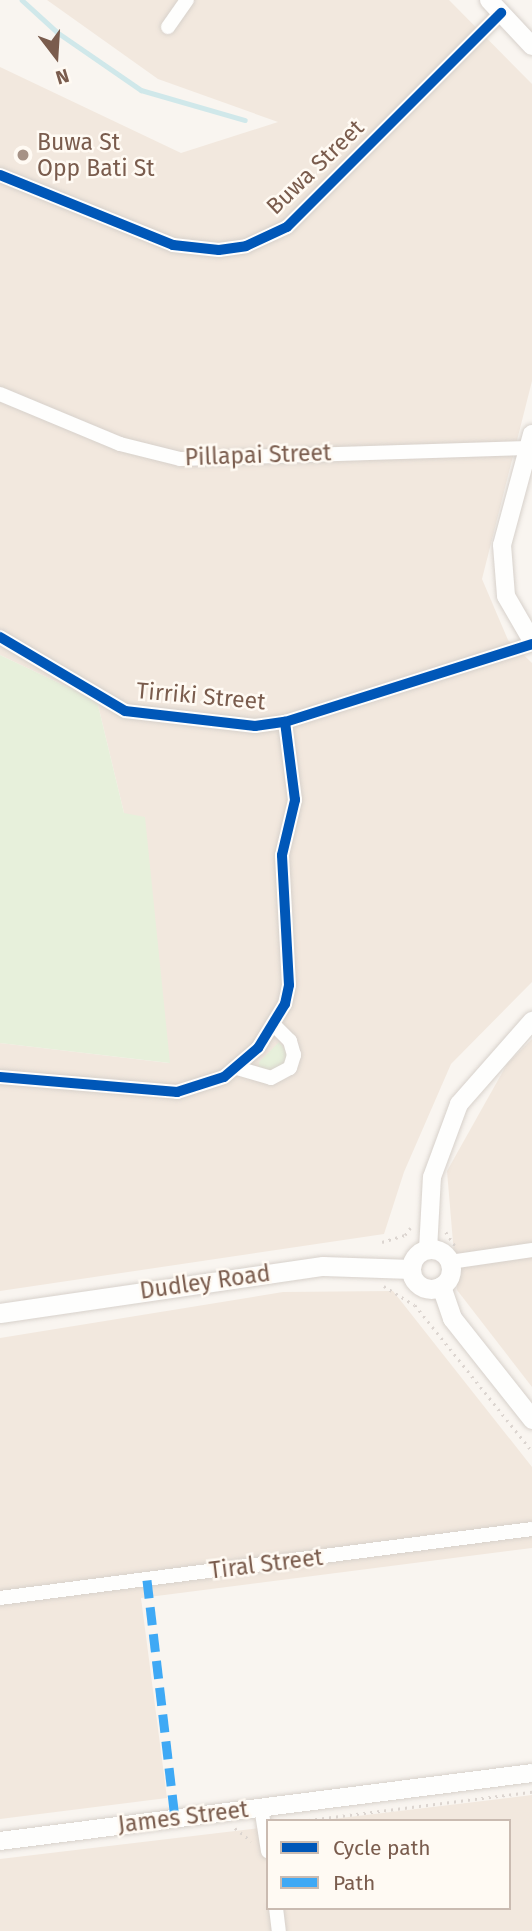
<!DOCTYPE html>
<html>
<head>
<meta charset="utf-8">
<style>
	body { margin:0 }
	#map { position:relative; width:532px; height:1931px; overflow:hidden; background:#f9f5f0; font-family:"Fira Sans",sans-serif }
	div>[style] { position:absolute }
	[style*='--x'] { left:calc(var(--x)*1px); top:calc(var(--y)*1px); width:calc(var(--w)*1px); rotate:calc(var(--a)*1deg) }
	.residential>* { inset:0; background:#f2e8de }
	.green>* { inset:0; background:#e7f0db }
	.stream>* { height:4.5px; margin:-2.25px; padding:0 2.25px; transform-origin:2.25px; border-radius:2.25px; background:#d0e8ea }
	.path>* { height:2.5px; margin-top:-1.25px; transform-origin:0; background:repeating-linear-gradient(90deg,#dcd5d0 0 2px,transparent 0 7px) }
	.roads { filter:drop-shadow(0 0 2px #d7d1cb) drop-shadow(0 0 2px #d7d1cb) }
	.minor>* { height:14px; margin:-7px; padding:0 7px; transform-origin:7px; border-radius:7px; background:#fefefd }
	.tertiary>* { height:18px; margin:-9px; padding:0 9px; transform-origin:9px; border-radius:9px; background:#fefefd }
	.secondary>* { height:19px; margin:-9.5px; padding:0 9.5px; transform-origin:9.5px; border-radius:9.5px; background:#fefefd }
	.secondary>.ring { margin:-9.5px; padding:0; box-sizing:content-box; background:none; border:19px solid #fefefd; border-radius:50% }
	.quiet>* { height:9px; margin-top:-4.5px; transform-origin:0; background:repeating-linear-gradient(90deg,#3fa9f5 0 18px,transparent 0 27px) }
	.cycleway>* { height:10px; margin:-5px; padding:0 5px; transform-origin:5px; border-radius:5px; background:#0057b8 }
	.dots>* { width:19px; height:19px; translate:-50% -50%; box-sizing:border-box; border:4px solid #fffaf3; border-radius:50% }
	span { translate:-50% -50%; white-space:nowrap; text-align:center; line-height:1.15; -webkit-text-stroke:5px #fffaf3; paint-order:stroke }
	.poi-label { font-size:23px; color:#7a5c4d }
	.left { translate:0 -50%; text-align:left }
	.street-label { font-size:23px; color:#7a5c4d }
	.legend { position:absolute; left:266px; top:1819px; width:245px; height:91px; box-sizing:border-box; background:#fffaf3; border:2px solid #cabbb1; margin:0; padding:9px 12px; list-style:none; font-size:21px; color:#7a5c4d }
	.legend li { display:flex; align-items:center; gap:14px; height:35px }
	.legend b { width:35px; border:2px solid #cabbb1 }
	.north { position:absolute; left:21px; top:21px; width:70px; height:70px; -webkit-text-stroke:5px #fffaf3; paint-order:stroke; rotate:163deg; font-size:19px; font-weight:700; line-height:28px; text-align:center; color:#7a5c4d }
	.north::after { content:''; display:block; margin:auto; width:24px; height:32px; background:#7a5c4d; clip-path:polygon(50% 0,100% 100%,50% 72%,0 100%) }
</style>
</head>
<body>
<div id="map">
	<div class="residential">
		<div style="clip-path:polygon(47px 0,449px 0,532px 84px,532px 381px,482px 579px,508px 640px,532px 663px,532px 982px,451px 1064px,404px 1172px,384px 1234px,0 1291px,0 1043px,169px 1063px,124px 813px,97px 701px,0 655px,0 67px,181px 153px,278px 122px,158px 79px)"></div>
		<div style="clip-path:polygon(532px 1039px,532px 1387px,457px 1290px,447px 1171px,507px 1064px)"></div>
		<div style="clip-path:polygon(393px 1291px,532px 1467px,532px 1548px,141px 1598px,167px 1798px,0 1819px,0 1338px,283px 1292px)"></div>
		<div style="clip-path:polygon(532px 1795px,532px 1931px,0 1931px,0 1859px,268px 1827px,268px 1908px,509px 1908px,509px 1821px,316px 1821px)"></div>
	</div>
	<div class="green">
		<div style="clip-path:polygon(0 655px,97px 701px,124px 813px,145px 817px,170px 1063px,0 1043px)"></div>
		<div style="clip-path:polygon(279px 1042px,288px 1053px,285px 1065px,270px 1072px,259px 1067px,259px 1062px)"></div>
	</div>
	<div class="stream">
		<div style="--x:22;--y:0;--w:47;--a:42.4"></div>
		<div style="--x:57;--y:32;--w:102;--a:34.6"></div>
		<div style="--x:141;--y:90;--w:108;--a:16.1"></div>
	</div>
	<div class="path">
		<div style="--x:446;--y:1232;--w:17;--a:57"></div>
		<div style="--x:382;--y:1242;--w:24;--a:-17"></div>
		<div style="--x:405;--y:1235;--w:9;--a:-54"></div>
		<div style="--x:384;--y:1286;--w:36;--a:32"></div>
		<div style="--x:415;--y:1305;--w:187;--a:51.3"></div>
		<div style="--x:301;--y:1821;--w:233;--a:-7.2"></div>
		<div style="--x:235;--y:1828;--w:21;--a:39"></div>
	</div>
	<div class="roads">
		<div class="minor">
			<div style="--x:168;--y:27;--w:33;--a:-55"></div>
			<div style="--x:0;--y:175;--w:187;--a:22"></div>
			<div style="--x:173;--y:245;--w:46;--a:6.2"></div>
			<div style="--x:219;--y:250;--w:27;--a:-8"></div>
			<div style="--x:246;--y:246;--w:45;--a:-24.9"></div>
			<div style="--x:287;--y:227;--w:303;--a:-45"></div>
			<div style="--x:0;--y:394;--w:130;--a:22.6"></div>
			<div style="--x:120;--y:444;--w:62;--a:14"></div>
			<div style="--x:180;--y:459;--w:348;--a:-1.8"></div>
			<div style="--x:0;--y:637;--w:145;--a:30.6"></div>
			<div style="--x:125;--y:711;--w:131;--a:6.6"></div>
			<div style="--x:255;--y:726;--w:30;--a:-8"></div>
			<div style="--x:285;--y:722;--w:259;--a:-17.5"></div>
			<div style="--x:237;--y:1068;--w:35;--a:16"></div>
			<div style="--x:271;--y:1078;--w:21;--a:-28"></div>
			<div style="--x:290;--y:1068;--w:14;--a:-73"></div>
			<div style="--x:294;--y:1055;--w:15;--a:-106"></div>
			<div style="--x:290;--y:1041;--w:23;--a:-135"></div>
			<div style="--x:0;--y:1077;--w:178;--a:4.8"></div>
			<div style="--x:177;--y:1092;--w:49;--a:-17.7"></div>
			<div style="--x:224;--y:1077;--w:45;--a:-40.5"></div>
			<div style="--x:258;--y:1048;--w:52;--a:-58.5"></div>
			<div style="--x:285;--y:1004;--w:19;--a:-78"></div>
			<div style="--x:289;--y:985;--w:130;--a:-93.1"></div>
			<div style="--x:282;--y:855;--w:57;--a:-76.7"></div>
			<div style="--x:295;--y:800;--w:79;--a:-97.3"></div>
			<div style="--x:450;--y:1262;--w:83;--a:-8.3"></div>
			<div style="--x:0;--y:1598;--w:536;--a:-7.39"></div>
			<div style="--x:261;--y:1807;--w:45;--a:81"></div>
			<div style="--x:276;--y:1908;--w:23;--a:83"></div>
		</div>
		<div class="tertiary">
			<div style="--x:489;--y:0;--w:63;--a:46.9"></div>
			<div style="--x:532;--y:434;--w:115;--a:105.1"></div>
			<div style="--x:502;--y:545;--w:51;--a:85.5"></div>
			<div style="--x:506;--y:596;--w:52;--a:60"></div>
			<div style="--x:428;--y:1250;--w:73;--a:-86.9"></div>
			<div style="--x:432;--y:1177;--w:78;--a:-69.7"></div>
			<div style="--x:459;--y:1104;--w:111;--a:-48.7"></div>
			<div style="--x:0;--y:1841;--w:536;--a:-7.28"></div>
		</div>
		<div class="secondary">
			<div class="ring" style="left:411px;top:1249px;width:21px;height:21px"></div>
			<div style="--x:441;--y:1286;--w:34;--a:71"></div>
			<div style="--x:452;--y:1318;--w:129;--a:51.6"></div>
			<div style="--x:0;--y:1313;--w:326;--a:-8.3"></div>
			<div style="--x:323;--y:1266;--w:88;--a:2"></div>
		</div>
	</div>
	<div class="quiet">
		<div style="--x:147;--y:1580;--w:240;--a:83.3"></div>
	</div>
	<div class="cycleway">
		<div style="--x:0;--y:175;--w:187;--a:22"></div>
		<div style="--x:173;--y:245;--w:46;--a:6.2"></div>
		<div style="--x:219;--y:250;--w:27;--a:-8"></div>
		<div style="--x:246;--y:246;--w:45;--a:-24.9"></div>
		<div style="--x:287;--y:227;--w:303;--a:-45"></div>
		<div style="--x:0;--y:637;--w:145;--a:30.6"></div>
		<div style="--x:125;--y:711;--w:131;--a:6.6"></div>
		<div style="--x:255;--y:726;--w:30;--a:-8"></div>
		<div style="--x:285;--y:722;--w:259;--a:-17.5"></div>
		<div style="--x:0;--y:1077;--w:178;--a:4.8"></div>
		<div style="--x:177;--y:1092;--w:49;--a:-17.7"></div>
		<div style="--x:224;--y:1077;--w:45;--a:-40.5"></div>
		<div style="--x:258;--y:1048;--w:52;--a:-58.5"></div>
		<div style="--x:285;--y:1004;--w:19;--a:-78"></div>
		<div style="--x:289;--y:985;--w:130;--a:-93.1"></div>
		<div style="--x:282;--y:855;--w:57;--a:-76.7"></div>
		<div style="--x:295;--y:800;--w:79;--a:-97.3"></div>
	</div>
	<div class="dots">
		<div style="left:23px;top:155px;background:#a69286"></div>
	</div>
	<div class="poi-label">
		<span class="left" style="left:37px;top:155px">Buwa St<br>Opp Bati St</span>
	</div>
	<div class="street-label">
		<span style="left:315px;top:167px;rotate:-44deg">Buwa Street</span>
		<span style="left:258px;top:455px;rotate:-2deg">Pillapai Street</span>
		<span style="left:201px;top:696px;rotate:5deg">Tirriki Street</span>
		<span style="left:205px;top:1282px;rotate:-8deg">Dudley Road</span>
		<span style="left:266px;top:1564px;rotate:-7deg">Tiral Street</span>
		<span style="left:183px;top:1817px;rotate:-7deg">James Street</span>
	</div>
	<ul class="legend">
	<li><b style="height:9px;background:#0057b8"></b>Cycle path</li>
	<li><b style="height:9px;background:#3fa9f5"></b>Path</li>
	</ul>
	<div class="north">N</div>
</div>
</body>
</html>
